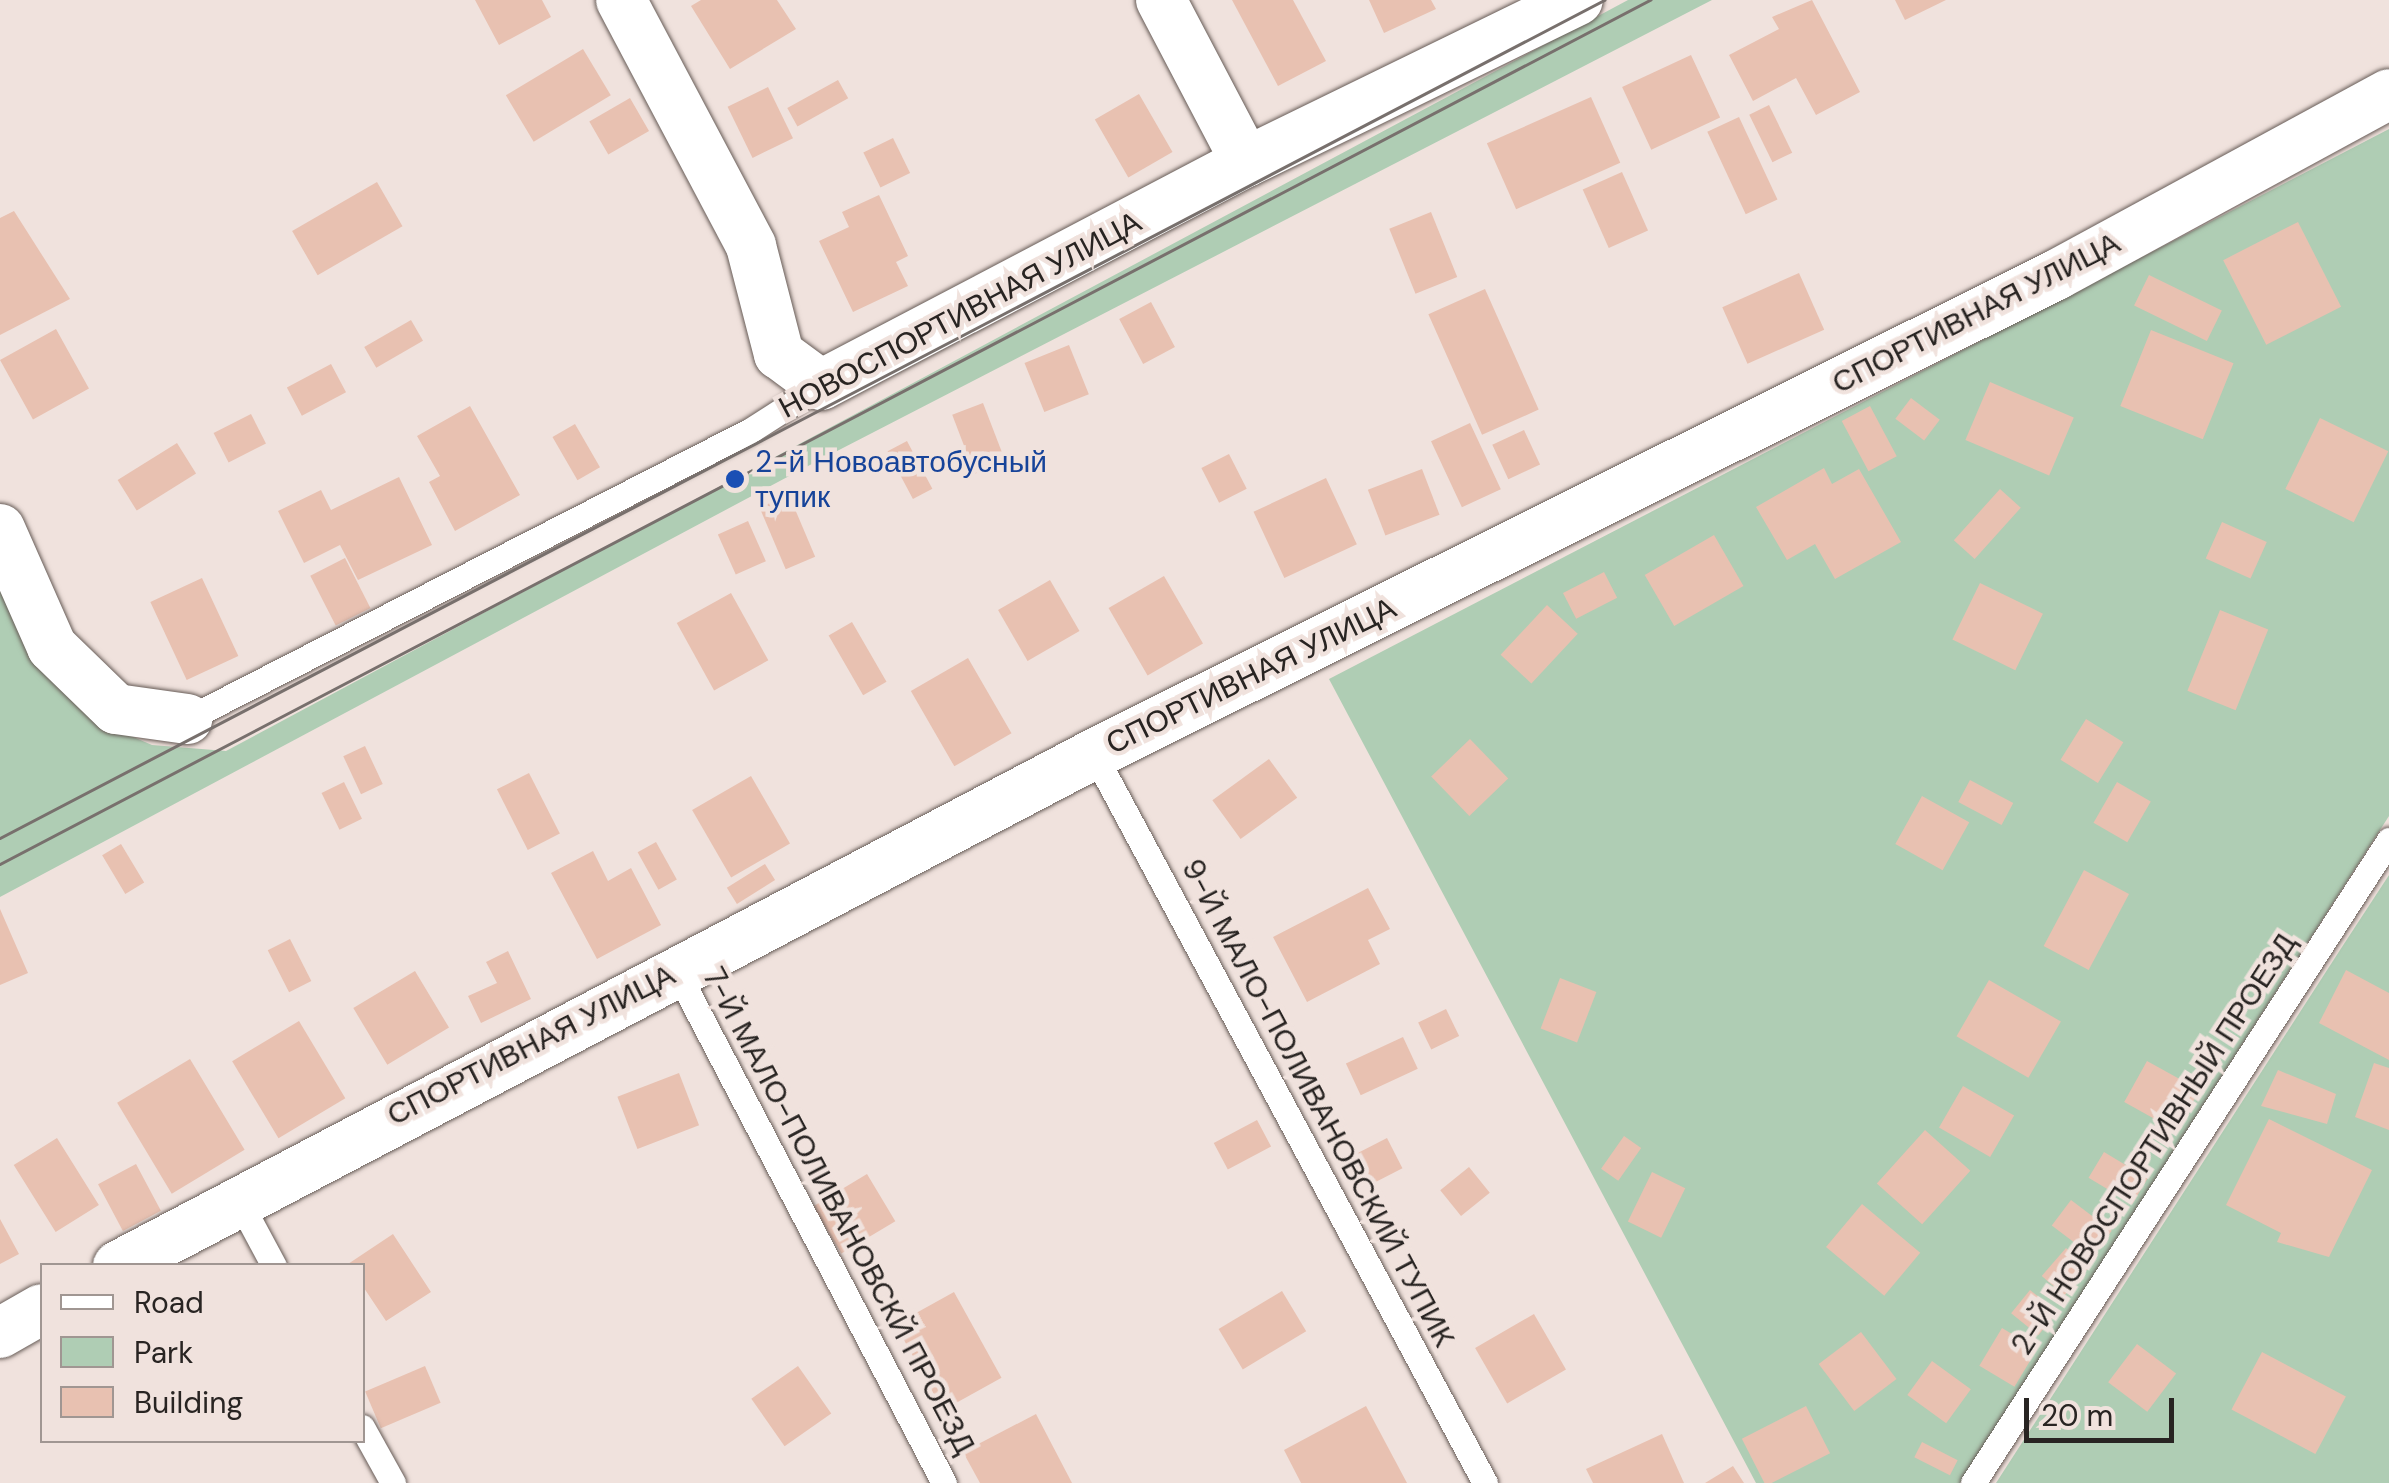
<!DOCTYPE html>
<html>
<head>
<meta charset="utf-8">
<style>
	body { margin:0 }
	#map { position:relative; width:2389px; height:1483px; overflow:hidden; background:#f0e2dd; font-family:"DM Sans",sans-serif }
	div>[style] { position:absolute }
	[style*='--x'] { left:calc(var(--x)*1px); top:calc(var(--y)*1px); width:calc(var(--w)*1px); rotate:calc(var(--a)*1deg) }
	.green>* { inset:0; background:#afcdb4 }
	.building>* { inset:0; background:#e8c1b1; transform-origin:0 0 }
	.roads { filter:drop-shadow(0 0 2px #665b56) drop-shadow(0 0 2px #665b56) }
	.service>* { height:25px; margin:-12.5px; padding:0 12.5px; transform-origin:12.5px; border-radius:12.5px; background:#fff }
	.minor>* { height:50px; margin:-25px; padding:0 25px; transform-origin:25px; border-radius:25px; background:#fff }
	.tram>* { height:2.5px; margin:-1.25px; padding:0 1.25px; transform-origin:1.25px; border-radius:1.25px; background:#78706d }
	.dots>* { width:28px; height:28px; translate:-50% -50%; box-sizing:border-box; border:5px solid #f0e2dd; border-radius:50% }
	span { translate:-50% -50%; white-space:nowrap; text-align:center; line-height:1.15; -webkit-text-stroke:9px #f0e2dd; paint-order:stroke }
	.street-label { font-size:30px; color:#282422 }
	.transit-label { font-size:30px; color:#164399 }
	.left { translate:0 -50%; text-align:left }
	.legend { position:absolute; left:40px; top:1263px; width:325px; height:180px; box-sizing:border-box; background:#f0e2dd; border:2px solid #a09692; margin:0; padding:12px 18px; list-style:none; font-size:30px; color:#282422 }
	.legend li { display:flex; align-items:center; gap:20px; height:50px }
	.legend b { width:50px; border:2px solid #a09692 }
	.scale { position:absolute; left:2024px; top:1398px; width:150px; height:45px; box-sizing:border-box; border:5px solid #282422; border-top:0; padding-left:12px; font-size:30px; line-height:35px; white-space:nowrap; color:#282422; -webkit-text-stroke:8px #f0e2dd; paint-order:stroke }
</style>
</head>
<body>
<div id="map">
	<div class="green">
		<div style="clip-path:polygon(1628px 0,1712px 0,808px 466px,0 897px,0 552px,103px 724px,152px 745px,226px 751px)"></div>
		<div style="clip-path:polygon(2389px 129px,2389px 816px,1960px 1483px,1756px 1483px,1329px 679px)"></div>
		<div style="clip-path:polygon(2389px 875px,2389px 1483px,1996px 1483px,2340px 950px)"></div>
	</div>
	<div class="building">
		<div style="clip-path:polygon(475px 0,542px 0,551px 17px,499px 45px)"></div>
		<div style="clip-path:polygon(701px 0,777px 0,796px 29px,730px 69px,691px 6px)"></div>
		<div style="clip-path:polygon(1232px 0,1293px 0,1326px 61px,1278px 86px)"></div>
		<div style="clip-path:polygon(1369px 0,1431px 0,1436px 9px,1384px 33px)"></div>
		<div style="clip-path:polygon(1812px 0,1860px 92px,1816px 115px,1796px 78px,1753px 101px,1729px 55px,1779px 29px,1772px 17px)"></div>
		<div style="clip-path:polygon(1895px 0,1946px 0,1905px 20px)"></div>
		<div style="left:583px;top:49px;width:54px;height:90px;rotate:59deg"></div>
		<div style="left:1691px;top:55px;width:69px;height:76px;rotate:65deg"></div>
		<div style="left:838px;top:80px;width:21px;height:58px;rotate:61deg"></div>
		<div style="left:768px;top:87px;width:57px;height:45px;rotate:64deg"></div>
		<div style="left:1139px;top:94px;width:67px;height:51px;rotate:60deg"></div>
		<div style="left:1591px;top:97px;width:72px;height:114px;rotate:66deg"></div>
		<div style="left:630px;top:98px;width:38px;height:47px;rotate:60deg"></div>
		<div style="left:1769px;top:105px;width:53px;height:22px;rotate:64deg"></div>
		<div style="left:1739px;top:117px;width:91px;height:35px;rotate:65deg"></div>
		<div style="left:893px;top:138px;width:39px;height:33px;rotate:64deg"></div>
		<div style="left:1622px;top:172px;width:64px;height:43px;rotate:66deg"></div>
		<div style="left:377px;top:182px;width:51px;height:98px;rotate:60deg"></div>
		<div style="clip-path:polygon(879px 195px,908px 256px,896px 262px,908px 286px,853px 312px,819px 241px,849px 227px,842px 212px)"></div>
		<div style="clip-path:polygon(14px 211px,70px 299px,0 335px,0 218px)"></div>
		<div style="left:1431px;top:212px;width:70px;height:45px;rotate:68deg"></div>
		<div style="left:2298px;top:222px;width:95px;height:84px;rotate:63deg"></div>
		<div style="left:1799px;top:273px;width:62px;height:84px;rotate:66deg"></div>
		<div style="left:2149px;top:275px;width:81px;height:34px;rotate:26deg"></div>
		<div style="left:1485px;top:289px;width:132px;height:62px;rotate:66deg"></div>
		<div style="left:1151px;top:302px;width:51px;height:36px;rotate:62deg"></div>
		<div style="left:411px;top:320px;width:24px;height:54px;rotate:60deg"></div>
		<div style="left:56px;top:329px;width:68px;height:64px;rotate:61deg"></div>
		<div style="left:2151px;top:330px;width:89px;height:82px;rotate:22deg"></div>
		<div style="left:1069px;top:345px;width:53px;height:48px;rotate:68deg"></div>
		<div style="left:331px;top:364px;width:32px;height:50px;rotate:62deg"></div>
		<div style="left:1990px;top:382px;width:91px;height:63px;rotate:23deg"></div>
		<div style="left:1911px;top:398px;width:36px;height:26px;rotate:37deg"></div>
		<div style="left:983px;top:403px;width:63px;height:33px;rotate:69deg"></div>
		<div style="clip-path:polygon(470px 406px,520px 495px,455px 531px,429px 482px,440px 476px,417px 436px)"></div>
		<div style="left:1870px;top:406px;width:57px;height:32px;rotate:62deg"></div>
		<div style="left:251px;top:414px;width:33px;height:42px;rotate:63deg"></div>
		<div style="left:2320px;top:418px;width:76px;height:79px;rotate:26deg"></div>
		<div style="left:1470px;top:423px;width:73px;height:43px;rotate:65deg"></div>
		<div style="left:575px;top:424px;width:50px;height:26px;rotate:60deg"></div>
		<div style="left:1524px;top:430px;width:38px;height:35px;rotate:65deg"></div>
		<div style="left:907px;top:441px;width:54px;height:22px;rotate:62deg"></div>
		<div style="left:177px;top:443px;width:36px;height:70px;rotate:58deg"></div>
		<div style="left:1229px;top:454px;width:39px;height:31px;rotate:63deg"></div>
		<div style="clip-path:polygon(1824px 468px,1832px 484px,1859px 469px,1901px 542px,1835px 579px,1815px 544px,1787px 560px,1756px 507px)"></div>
		<div style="left:1422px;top:469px;width:49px;height:58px;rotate:69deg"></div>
		<div style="clip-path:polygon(399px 477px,432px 545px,358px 580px,340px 545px,304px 563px,278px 511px,321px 490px,331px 510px)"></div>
		<div style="left:1326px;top:478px;width:73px;height:80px;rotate:65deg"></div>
		<div style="left:2000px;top:489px;width:28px;height:69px;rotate:42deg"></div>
		<div style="left:789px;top:495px;width:67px;height:32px;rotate:67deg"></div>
		<div style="left:748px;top:521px;width:44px;height:33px;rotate:66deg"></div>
		<div style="left:2222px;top:522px;width:49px;height:40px;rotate:24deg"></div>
		<div style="left:1714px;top:535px;width:59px;height:80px;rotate:60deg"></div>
		<div style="left:345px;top:558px;width:56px;height:39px;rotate:63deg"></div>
		<div style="left:1604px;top:572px;width:29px;height:46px;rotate:63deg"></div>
		<div style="left:1164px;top:576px;width:78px;height:64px;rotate:60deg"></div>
		<div style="left:202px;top:578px;width:86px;height:57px;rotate:65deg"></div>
		<div style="left:1050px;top:580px;width:59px;height:60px;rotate:60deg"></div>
		<div style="left:1980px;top:583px;width:70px;height:63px;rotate:26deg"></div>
		<div style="left:731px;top:593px;width:77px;height:62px;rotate:61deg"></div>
		<div style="left:1547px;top:605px;width:42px;height:68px;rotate:43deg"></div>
		<div style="left:2220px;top:610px;width:52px;height:87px;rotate:22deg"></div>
		<div style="left:852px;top:622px;width:69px;height:27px;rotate:60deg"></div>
		<div style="left:968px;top:658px;width:87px;height:66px;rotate:60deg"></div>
		<div style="left:2086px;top:719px;width:44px;height:48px;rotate:32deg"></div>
		<div style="left:1470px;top:739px;width:55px;height:54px;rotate:46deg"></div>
		<div style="left:365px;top:746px;width:42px;height:24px;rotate:65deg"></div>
		<div style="left:1269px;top:759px;width:48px;height:70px;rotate:54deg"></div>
		<div style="left:529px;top:773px;width:68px;height:36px;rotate:63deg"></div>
		<div style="left:751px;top:776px;width:78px;height:68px;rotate:60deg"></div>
		<div style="left:1970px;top:780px;width:49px;height:25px;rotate:28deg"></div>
		<div style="left:344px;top:782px;width:41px;height:25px;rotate:64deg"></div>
		<div style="left:2117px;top:782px;width:39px;height:47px;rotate:30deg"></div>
		<div style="left:1922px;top:796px;width:54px;height:55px;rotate:29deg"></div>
		<div style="left:656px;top:842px;width:43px;height:21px;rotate:61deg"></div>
		<div style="left:121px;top:844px;width:45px;height:22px;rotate:59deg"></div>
		<div style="clip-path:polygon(593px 851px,608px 881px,631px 868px,661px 925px,597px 959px,551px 873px)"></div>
		<div style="left:765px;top:864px;width:19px;height:45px;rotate:58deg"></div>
		<div style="left:2084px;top:870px;width:51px;height:86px;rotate:28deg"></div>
		<div style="clip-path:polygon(1368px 888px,1390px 929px,1368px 940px,1380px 964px,1307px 1002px,1273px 937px)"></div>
		<div style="clip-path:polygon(0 909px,28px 973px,0 985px)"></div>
		<div style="left:290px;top:939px;width:47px;height:25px;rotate:63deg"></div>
		<div style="clip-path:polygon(508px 951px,531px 999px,481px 1023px,468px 996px,497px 983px,486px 962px)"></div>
		<div style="clip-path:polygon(2346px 970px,2389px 993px,2389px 1060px,2319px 1023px)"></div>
		<div style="left:415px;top:971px;width:66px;height:72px;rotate:59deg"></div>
		<div style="left:1560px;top:978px;width:39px;height:54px;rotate:21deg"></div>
		<div style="left:1989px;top:980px;width:83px;height:65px;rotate:30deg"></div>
		<div style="left:1446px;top:1009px;width:30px;height:31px;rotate:64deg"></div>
		<div style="left:299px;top:1021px;width:90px;height:78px;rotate:59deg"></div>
		<div style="left:1403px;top:1037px;width:35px;height:63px;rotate:65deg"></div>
		<div style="left:190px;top:1059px;width:106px;height:85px;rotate:59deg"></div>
		<div style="left:2147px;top:1061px;width:60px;height:47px;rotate:29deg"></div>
		<div style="clip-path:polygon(2374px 1063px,2389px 1068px,2389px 1130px,2355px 1117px)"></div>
		<div style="clip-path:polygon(2278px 1070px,2336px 1094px,2327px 1124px,2261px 1106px)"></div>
		<div style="left:679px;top:1073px;width:56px;height:66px;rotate:69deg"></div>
		<div style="left:1963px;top:1086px;width:59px;height:48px;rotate:30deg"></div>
		<div style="clip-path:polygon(2269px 1119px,2372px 1170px,2329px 1257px,2277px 1242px,2281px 1233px,2226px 1205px)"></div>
		<div style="left:1257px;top:1120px;width:30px;height:49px;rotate:62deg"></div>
		<div style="left:1925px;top:1130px;width:61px;height:72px;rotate:42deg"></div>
		<div style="left:1624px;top:1136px;width:21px;height:40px;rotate:35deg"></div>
		<div style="left:57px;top:1138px;width:79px;height:51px;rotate:58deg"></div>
		<div style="left:1387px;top:1138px;width:34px;height:35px;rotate:63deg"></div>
		<div style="left:2104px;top:1152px;width:51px;height:30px;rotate:31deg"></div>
		<div style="left:136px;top:1164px;width:53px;height:43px;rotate:62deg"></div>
		<div style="left:1469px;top:1167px;width:33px;height:37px;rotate:51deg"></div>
		<div style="left:1652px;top:1172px;width:37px;height:55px;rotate:26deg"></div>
		<div style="left:867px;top:1174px;width:55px;height:63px;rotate:59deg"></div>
		<div style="left:2071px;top:1200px;width:51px;height:32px;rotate:37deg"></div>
		<div style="left:1862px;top:1204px;width:76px;height:56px;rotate:40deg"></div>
		<div style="clip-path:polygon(0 1219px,19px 1254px,0 1264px)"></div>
		<div style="clip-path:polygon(393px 1234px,431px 1292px,386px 1321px,362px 1285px,362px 1266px,345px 1266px)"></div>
		<div style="left:2066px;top:1248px;width:30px;height:37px;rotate:41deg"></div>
		<div style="left:2030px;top:1290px;width:35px;height:30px;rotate:39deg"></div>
		<div style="left:1282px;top:1291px;width:47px;height:74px;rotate:59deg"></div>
		<div style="left:954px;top:1292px;width:98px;height:67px;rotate:61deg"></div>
		<div style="left:1534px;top:1314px;width:64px;height:68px;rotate:60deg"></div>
		<div style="left:2002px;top:1328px;width:41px;height:44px;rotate:31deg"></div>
		<div style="left:1861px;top:1332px;width:59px;height:53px;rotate:53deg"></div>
		<div style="left:2137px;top:1344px;width:49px;height:48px;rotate:37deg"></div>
		<div style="left:2262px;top:1352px;width:95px;height:65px;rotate:28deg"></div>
		<div style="left:1932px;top:1361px;width:48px;height:42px;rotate:36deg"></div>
		<div style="left:425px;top:1366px;width:40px;height:65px;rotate:67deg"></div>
		<div style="left:798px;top:1366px;width:58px;height:57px;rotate:55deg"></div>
		<div style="clip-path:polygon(1366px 1406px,1407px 1483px,1301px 1483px,1284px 1450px)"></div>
		<div style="left:1806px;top:1406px;width:53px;height:72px;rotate:63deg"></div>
		<div style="clip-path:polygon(1036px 1414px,1072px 1483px,980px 1483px,963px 1452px)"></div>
		<div style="clip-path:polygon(1662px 1434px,1684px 1483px,1593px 1483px,1586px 1469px)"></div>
		<div style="left:1922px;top:1442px;width:40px;height:17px;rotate:27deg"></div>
		<div style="clip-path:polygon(1733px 1466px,1744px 1483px,1705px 1483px)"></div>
	</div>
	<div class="roads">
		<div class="service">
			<div style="--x:187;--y:719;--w:634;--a:-27.13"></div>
			<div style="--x:751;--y:430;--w:83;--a:-32.7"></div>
			<div style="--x:1094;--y:754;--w:827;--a:61.79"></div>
			<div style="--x:676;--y:970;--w:579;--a:62.42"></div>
			<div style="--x:237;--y:1197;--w:78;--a:61.8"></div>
			<div style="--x:362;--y:1427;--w:64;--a:61"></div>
			<div style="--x:1973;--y:1483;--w:766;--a:-57.1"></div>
		</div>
		<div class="minor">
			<div style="--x:621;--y:0;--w:278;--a:62.1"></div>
			<div style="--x:751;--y:246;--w:112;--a:75.5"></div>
			<div style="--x:779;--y:354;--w:52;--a:36.4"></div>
			<div style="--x:821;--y:385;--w:480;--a:-27.7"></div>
			<div style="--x:1246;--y:162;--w:369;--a:-26"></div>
			<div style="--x:1161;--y:0;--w:183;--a:62.3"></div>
			<div style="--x:0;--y:529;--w:129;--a:66.2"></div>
			<div style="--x:52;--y:647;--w:89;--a:44.1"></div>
			<div style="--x:116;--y:709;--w:72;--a:8"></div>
			<div style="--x:118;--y:1266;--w:1102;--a:-27.68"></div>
			<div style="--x:1094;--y:754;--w:1075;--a:-26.47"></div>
			<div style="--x:2056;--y:275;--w:379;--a:-28.5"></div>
			<div style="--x:0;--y:1333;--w:48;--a:-29.7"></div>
		</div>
	</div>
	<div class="tram">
		<div style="--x:0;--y:838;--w:1810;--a:-27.58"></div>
		<div style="--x:0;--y:864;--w:1863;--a:-27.64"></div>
	</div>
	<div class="dots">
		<div style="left:735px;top:479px;background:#1a4fb4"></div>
	</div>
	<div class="street-label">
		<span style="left:1976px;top:313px;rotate:-27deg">СПОРТИВНАЯ УЛИЦА</span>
		<span style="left:960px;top:315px;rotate:-28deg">НОВОСПОРТИВНАЯ УЛИЦА</span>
		<span style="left:1251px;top:676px;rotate:-26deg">СПОРТИВНАЯ УЛИЦА</span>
		<span style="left:531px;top:1045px;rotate:-27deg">СПОРТИВНАЯ УЛИЦА</span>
		<span style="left:1318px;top:1103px;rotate:62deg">9-Й МАЛО-ПОЛИВАНОВСКИЙ ТУПИК</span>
		<span style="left:2154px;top:1144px;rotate:-57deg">2-Й НОВОСПОРТИВНЫЙ ПРОЕЗД</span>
		<span style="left:839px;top:1211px;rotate:62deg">7-Й МАЛО-ПОЛИВАНОВСКЙ ПРОЕЗД</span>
	</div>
	<div class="transit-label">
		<span class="left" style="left:755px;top:479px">2-й Новоавтобусный<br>тупик</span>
	</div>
	<ul class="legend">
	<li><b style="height:12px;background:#fff"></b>Road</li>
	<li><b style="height:28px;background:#afcdb4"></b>Park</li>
	<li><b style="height:28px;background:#e8c1b1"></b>Building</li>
	</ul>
	<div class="scale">20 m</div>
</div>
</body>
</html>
